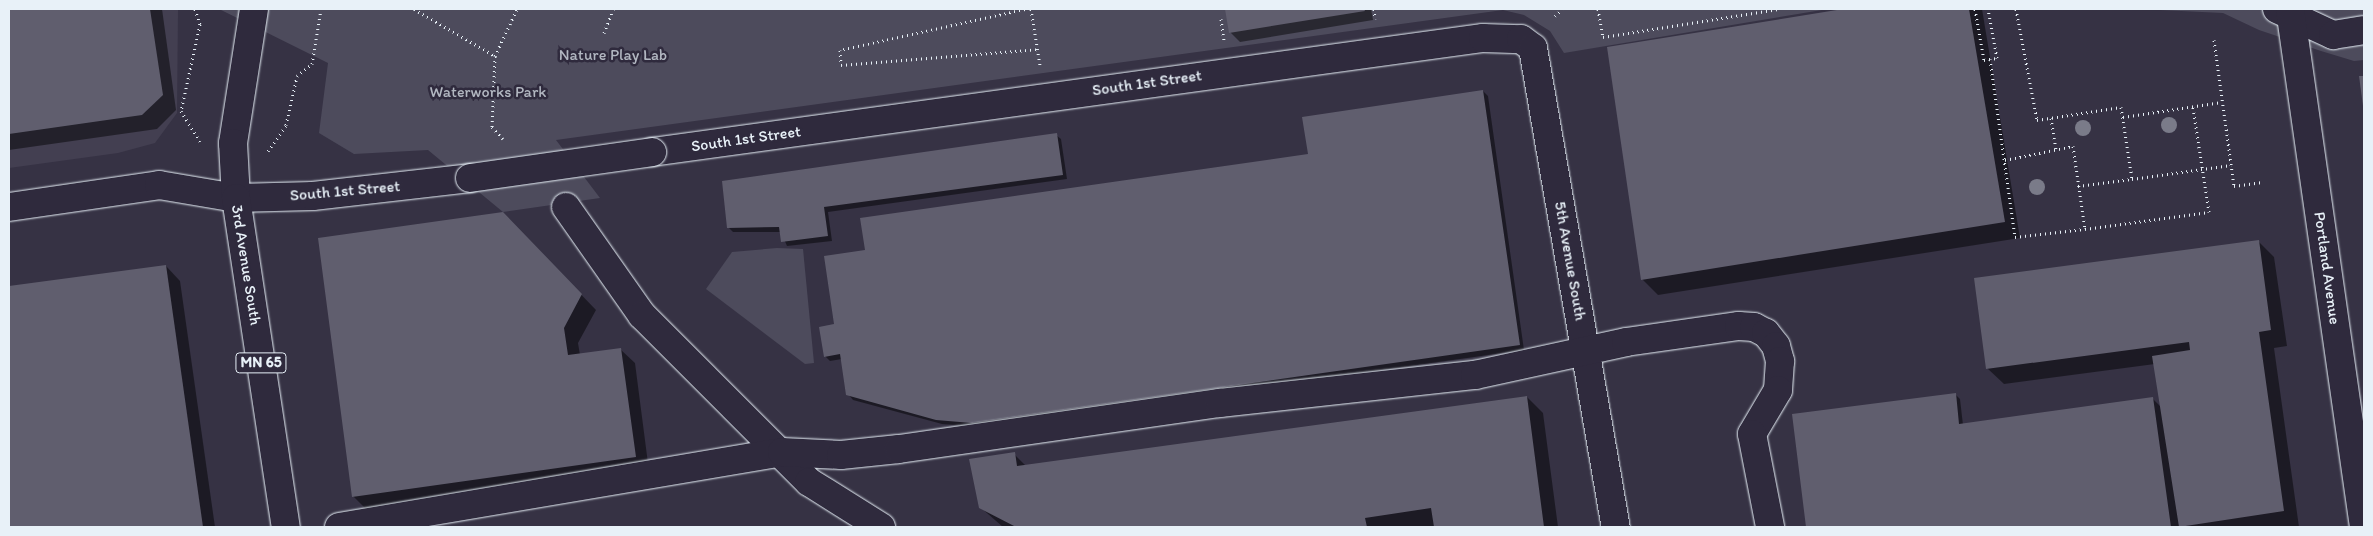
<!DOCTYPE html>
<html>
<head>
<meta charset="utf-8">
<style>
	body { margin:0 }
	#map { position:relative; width:2373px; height:536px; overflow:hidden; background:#363244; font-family:Itim,sans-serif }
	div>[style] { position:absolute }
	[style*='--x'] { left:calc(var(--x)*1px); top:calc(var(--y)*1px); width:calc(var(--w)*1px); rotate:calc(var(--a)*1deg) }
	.built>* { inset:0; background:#433f51 }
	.green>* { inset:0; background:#4d4b5c }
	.shadow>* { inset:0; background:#0007 }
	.building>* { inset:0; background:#605e6e }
	.path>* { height:3px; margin-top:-1.5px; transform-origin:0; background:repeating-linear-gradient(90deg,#e8f1f8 0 1px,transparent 0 5px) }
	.roads { filter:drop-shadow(0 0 1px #e8f1f8) drop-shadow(0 0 1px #e8f1f8) }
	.minor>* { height:28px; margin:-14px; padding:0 14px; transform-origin:14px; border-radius:14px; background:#2f2a3d }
	.major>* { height:28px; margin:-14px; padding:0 14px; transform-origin:14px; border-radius:14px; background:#2f2a3d }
	.bridges { filter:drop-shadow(0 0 1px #e8f1f8) drop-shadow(0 0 1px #e8f1f8) }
	.minor-bridge>* { height:28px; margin:-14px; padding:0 14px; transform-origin:14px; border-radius:14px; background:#2f2a3d }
	.trees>* { width:16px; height:16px; margin:-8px; border-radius:50%; background:#7a7b89 }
	span { translate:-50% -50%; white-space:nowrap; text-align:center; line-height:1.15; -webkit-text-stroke:5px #2f2a3d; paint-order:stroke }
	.shield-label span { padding:1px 4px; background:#2f2a3d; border:1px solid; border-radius:4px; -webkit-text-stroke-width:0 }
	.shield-label { font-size:15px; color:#e8f1f8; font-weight:700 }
	.park-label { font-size:16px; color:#b2b7c1 }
	.street-label { font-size:16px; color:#e8f1f8 }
	.frame { position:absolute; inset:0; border:10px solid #e8f1f8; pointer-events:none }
</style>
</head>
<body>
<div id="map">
	<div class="built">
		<div style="clip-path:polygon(9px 9px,178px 9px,177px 113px,155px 143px,118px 153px,9px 168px)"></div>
	</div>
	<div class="green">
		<div style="clip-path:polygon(219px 9px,1828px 9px,1564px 53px,1550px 31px,1524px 15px,1503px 10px,556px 140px,600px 198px,503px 212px,428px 150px,354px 154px,319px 133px,328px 63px)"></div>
		<div style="clip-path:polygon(2139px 9px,2364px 9px,2364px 60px,2354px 61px,2321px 51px,2259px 30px,2223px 13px)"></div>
		<div style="clip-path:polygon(777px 248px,803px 249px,814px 363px,805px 364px,706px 289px,732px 252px)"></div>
	</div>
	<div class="shadow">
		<div style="clip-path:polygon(9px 9px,162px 9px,176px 110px,157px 129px,9px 150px)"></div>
		<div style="clip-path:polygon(1226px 9px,1371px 9px,1373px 20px,1240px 42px,1230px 32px)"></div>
		<div style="clip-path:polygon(1857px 9px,1982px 9px,2020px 238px,1658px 295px,1642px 279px,1608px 48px)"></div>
		<div style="clip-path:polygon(1483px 91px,1488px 96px,1524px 350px,978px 427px,942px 424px,853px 400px,848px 394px,842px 359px,830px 361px,825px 356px,866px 251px,1310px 155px)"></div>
		<div style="clip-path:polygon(1056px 135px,1061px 139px,1067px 179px,828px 212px,832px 241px,787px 246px,781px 232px,733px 232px,729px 228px)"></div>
		<div style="clip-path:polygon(517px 228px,596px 310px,578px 343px,580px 355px,620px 349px,635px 363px,649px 471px,367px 510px,353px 496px)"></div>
		<div style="clip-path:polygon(2258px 241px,2274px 257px,2287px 346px,2274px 348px,2299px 527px,1808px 527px,1794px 415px,1955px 394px,1960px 399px,1963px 425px,2152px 398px,2161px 407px,2155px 364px,2004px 384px,1987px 368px)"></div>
		<div style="clip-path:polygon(166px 266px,180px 281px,215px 527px,9px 527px,9px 287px)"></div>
		<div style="clip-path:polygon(1527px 397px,1543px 413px,1558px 527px,1003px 527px,980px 507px,1014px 454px,1026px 466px)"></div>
	</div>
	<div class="building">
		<div style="clip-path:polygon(9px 9px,150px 9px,163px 95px,142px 115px,9px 134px)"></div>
		<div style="clip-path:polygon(1225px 9px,1364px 9px,1365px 11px,1229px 33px)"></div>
		<div style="clip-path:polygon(1843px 9px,1969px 9px,2005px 222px,1641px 280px,1607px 47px)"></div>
		<div style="clip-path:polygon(2359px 76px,2364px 76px,2364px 106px,2363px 106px)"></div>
		<div style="clip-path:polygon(1483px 90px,1520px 345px,972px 423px,936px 420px,846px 395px,840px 354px,824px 357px,819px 327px,834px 324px,824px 256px,865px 250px,860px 218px,1308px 154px,1302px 117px)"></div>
		<div style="clip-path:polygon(1057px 133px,1063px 175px,824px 207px,828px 236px,781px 242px,779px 227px,727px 228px,722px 181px)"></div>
		<div style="clip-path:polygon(503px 212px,582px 294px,564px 328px,568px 355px,621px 348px,636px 457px,352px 497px,318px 238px)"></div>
		<div style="clip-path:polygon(2259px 240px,2271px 330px,2259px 332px,2284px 511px,2179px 527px,2152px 356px,2190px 350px,2189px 342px,1986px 369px,1974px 278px)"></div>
		<div style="clip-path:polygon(166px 265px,203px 527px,9px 527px,9px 286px)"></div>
		<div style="clip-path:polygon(1956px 393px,1959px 424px,2153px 397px,2171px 527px,1806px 527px,1792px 414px)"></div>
		<div style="clip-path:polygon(1527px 396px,1544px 527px,1434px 527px,1431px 508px,1365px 518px,1367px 527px,1016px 527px,979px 508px,969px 459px,1015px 452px,1017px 466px)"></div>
	</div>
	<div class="path">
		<div style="--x:195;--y:9;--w:16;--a:72"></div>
		<div style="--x:200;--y:24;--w:89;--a:102.3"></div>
		<div style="--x:181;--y:111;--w:36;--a:58"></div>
		<div style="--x:414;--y:9;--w:94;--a:30.1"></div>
		<div style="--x:495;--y:56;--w:71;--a:92.4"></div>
		<div style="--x:492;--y:127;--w:16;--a:47"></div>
		<div style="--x:1025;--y:9;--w:189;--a:167.5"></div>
		<div style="--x:840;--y:50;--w:15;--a:86"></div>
		<div style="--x:841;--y:65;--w:198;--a:-4.6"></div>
		<div style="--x:1031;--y:9;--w:57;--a:80.9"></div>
		<div style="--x:1374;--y:9;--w:10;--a:84"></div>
		<div style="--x:1598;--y:9;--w:28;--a:80"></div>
		<div style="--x:1603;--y:37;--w:176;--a:-9.1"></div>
		<div style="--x:1975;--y:9;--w:52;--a:80"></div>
		<div style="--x:1984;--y:60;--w:13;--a:-9"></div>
		<div style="--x:1997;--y:58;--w:50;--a:-100.4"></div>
		<div style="--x:2016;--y:9;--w:113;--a:79.3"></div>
		<div style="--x:2037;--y:120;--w:85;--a:-8.8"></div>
		<div style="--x:2121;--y:107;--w:73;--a:81.3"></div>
		<div style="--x:2132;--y:179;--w:100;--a:-8"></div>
		<div style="--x:1555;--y:16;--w:10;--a:-45"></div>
		<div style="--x:1221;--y:19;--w:21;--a:82"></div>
		<div style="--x:604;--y:33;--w:26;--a:-69"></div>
		<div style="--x:2214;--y:40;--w:147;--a:82.2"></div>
		<div style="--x:2234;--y:186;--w:27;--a:-8"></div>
		<div style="--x:495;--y:56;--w:52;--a:-64.9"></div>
		<div style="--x:1990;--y:59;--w:180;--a:82"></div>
		<div style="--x:2015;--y:237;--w:70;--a:-6.5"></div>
		<div style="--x:2123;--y:117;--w:100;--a:-8.6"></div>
		<div style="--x:2051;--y:118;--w:31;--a:81"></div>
		<div style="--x:268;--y:151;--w:32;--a:-55"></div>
		<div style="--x:286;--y:125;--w:50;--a:-77.3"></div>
		<div style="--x:297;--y:76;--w:19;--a:-39"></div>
		<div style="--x:312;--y:64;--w:56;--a:-80.7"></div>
		<div style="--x:2005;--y:160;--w:69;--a:-11.6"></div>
		<div style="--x:2073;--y:146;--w:84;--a:81.8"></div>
		<div style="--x:2085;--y:229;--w:125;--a:-7.8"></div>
		<div style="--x:2209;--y:212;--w:106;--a:-98.7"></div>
		<div style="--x:2078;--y:186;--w:54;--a:-7.4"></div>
	</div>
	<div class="roads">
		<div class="minor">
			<div style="--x:2277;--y:9;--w:62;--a:24.9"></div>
			<div style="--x:2333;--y:35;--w:31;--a:-9"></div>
			<div style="--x:2290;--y:9;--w:523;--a:81.87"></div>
			<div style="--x:652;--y:152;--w:839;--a:-7.81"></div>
			<div style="--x:1483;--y:38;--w:38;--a:2"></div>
			<div style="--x:1521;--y:39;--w:15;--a:37"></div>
			<div style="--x:1533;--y:48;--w:486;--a:80.2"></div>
			<div style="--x:9;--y:207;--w:152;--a:-8.3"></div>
			<div style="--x:159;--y:185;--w:78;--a:9.6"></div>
			<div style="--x:236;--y:198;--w:77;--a:-1.5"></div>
			<div style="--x:313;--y:196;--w:158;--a:-6.5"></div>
			<div style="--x:566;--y:207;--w:132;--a:54.9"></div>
			<div style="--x:642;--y:315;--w:236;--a:45"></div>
			<div style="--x:809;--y:482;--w:85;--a:32"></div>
			<div style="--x:339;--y:527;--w:449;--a:-9.6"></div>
			<div style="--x:782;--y:452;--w:59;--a:2.9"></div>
			<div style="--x:841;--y:455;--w:58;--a:-5.9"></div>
			<div style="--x:899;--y:449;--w:324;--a:-8.2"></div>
			<div style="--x:1220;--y:403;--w:257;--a:-6.3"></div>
			<div style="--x:1475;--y:375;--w:155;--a:-12.3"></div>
			<div style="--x:1626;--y:342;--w:114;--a:-8.1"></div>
			<div style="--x:1739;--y:326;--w:15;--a:4"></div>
			<div style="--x:1754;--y:327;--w:13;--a:27"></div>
			<div style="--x:1766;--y:333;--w:16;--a:52"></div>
			<div style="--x:1776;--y:346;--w:16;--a:75"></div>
			<div style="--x:1780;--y:361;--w:29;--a:94"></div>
			<div style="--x:1778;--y:390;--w:51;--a:120.6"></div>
			<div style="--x:1752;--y:434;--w:95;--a:79"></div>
		</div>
		<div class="major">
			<div style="--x:254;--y:9;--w:136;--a:98.9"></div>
			<div style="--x:233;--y:143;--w:55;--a:86.9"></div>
			<div style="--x:236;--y:198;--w:333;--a:81.4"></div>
		</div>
	</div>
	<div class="bridges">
		<div class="minor-bridge">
			<div style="--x:470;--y:178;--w:184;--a:-8.1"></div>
		</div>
	</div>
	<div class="trees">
		<div style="left:2169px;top:125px"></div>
		<div style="left:2083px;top:128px"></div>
		<div style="left:2037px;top:187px"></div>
	</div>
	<div class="shield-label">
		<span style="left:261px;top:363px">MN 65</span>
	</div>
	<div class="park-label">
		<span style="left:613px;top:55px">Nature Play Lab</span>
		<span style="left:488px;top:92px">Waterworks Park</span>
	</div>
	<div class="street-label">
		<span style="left:1147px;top:83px;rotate:-8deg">South 1st Street</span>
		<span style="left:746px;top:139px;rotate:-8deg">South 1st Street</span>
		<span style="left:345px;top:191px;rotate:-5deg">South 1st Street</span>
		<span style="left:1570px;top:261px;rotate:80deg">5th Avenue South</span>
		<span style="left:246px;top:265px;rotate:81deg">3rd Avenue South</span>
		<span style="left:2327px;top:268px;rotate:82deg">Portland Avenue</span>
	</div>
	<div class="frame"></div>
</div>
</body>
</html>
